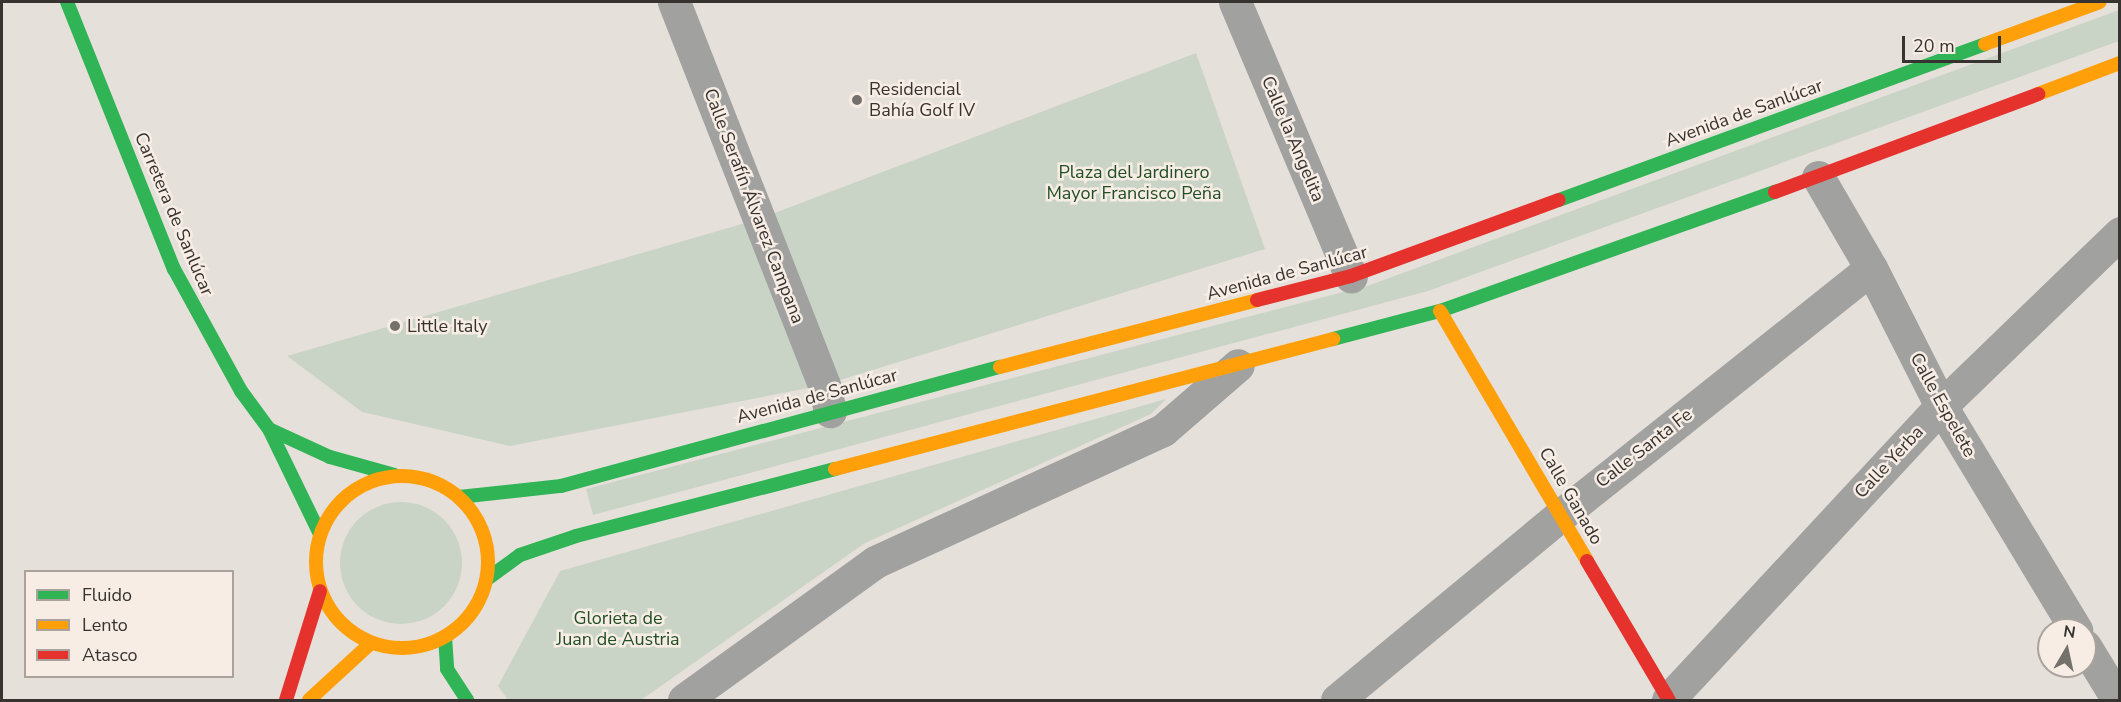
<!DOCTYPE html>
<html>
<head>
<meta charset="utf-8">
<style>
	body { margin:0 }
	#map { position:relative; width:2121px; height:702px; overflow:hidden; background:#e6e0db; font-family:"Nunito Sans",sans-serif }
	div>[style] { position:absolute }
	[style*='--x'] { left:calc(var(--x)*1px); top:calc(var(--y)*1px); width:calc(var(--w)*1px); rotate:calc(var(--a)*1deg) }
	.green>* { inset:0; background:#cad4c6 }
	.round { border-radius:50% }
	.street>* { height:33px; margin:-16.5px; padding:0 16.5px; transform-origin:16.5px; border-radius:16.5px; background:#a1a1a0 }
	.fast>* { height:14px; margin:-7px; padding:0 7px; transform-origin:7px; border-radius:7px; background:#30b455 }
	.slow>* { height:14px; margin:-7px; padding:0 7px; transform-origin:7px; border-radius:7px; background:#ff9f0a }
	.slow>.ring { margin:-7px; padding:0; box-sizing:content-box; background:none; border:14px solid #ff9f0a; border-radius:50% }
	.jam>* { height:14px; margin:-7px; padding:0 7px; transform-origin:7px; border-radius:7px; background:#e5322d }
	.dots>* { width:16px; height:16px; translate:-50% -50%; box-sizing:border-box; border:3px solid #f7ede5; border-radius:50% }
	span { translate:-50% -50%; white-space:nowrap; text-align:center; line-height:1.15; -webkit-text-stroke:5px #f7ede5; paint-order:stroke }
	.poi-label { font-size:18px; color:#373330 }
	.left { translate:0 -50%; text-align:left }
	.street-label { font-size:18px; color:#373330 }
	.park-label { font-size:18px; color:#204f25 }
	.frame { position:absolute; inset:0; border:3px solid #373330; pointer-events:none }
	.legend { position:absolute; left:24px; top:570px; width:210px; height:108px; box-sizing:border-box; background:#f7ede5; border:2px solid #aaa39d; margin:0; padding:8px 10px; list-style:none; font-size:18px; color:#373330 }
	.legend li { display:flex; align-items:center; gap:12px; height:30px }
	.legend b { width:30px; border:2px solid #aaa39d }
	.north { position:absolute; left:2037px; top:618px; width:60px; height:60px; box-sizing:border-box; background:#f7ede5; border:2px solid #aaa39d; border-radius:50%; rotate:9deg; font-size:16px; font-weight:700; line-height:24px; text-align:center; color:#373330 }
	.north::after { content:''; display:block; margin:auto; width:21px; height:27px; background:#74706c; clip-path:polygon(50% 0,100% 100%,50% 72%,0 100%) }
	.scale { position:absolute; left:1902px; top:36px; width:99px; height:27px; box-sizing:border-box; border:3px solid #373330; border-top:0; padding-left:8px; font-size:18px; line-height:21px; white-space:nowrap; color:#373330; -webkit-text-stroke:4px #f7ede5; paint-order:stroke }
</style>
</head>
<body>
<div id="map">
	<div class="green">
		<div style="clip-path:polygon(2119px 10px,2119px 41px,1428px 291px,593px 515px,586px 489px,1370px 285px)"></div>
		<div style="clip-path:polygon(1196px 53px,1265px 249px,824px 385px,510px 446px,362px 412px,287px 356px,759px 219px)"></div>
		<div style="clip-path:polygon(1166px 399px,1151px 414px,865px 543px,641px 700px,508px 700px,498px 686px,560px 571px)"></div>
		<div class="round" style="left:340px;top:502px;width:122px;height:122px"></div>
	</div>
	<div class="street">
		<div style="--x:674;--y:2;--w:411;--a:68.6"></div>
		<div style="--x:824;--y:385;--w:27;--a:77"></div>
		<div style="--x:1235;--y:2;--w:298;--a:67.1"></div>
		<div style="--x:1818;--y:177;--w:105;--a:59.8"></div>
		<div style="--x:1871;--y:268;--w:155;--a:63.1"></div>
		<div style="--x:1941;--y:406;--w:262;--a:58.9"></div>
		<div style="--x:2085;--y:646;--w:63;--a:58.6"></div>
		<div style="--x:684;--y:700;--w:236;--a:-35.8"></div>
		<div style="--x:875;--y:562;--w:317;--a:-24.6"></div>
		<div style="--x:1163;--y:430;--w:99;--a:-40.9"></div>
		<div style="--x:1337;--y:700;--w:291;--a:-39.6"></div>
		<div style="--x:1561;--y:515;--w:396;--a:-38.5"></div>
		<div style="--x:1668;--y:700;--w:401;--a:-47.1"></div>
		<div style="--x:1941;--y:406;--w:249;--a:-44"></div>
	</div>
	<div class="fast">
		<div style="--x:67;--y:2;--w:288;--a:68.2"></div>
		<div style="--x:174;--y:269;--w:139;--a:61.2"></div>
		<div style="--x:241;--y:391;--w:47;--a:53.6"></div>
		<div style="--x:269;--y:429;--w:117;--a:64.1"></div>
		<div style="--x:1559;--y:200;--w:454;--a:-20.1"></div>
		<div style="--x:1333;--y:339;--w:111;--a:-14.7"></div>
		<div style="--x:1440;--y:311;--w:356;--a:-19.6"></div>
		<div style="--x:269;--y:429;--w:67;--a:24.7"></div>
		<div style="--x:330;--y:457;--w:67;--a:15.5"></div>
		<div style="--x:459;--y:497;--w:103;--a:-6.2"></div>
		<div style="--x:561;--y:486;--w:455;--a:-15.2"></div>
		<div style="--x:487;--y:579;--w:41;--a:-36"></div>
		<div style="--x:520;--y:555;--w:59;--a:-18.7"></div>
		<div style="--x:576;--y:536;--w:268;--a:-14.5"></div>
		<div style="--x:445;--y:637;--w:32;--a:86"></div>
		<div style="--x:447;--y:669;--w:37;--a:57"></div>
	</div>
	<div class="slow">
		<div style="--x:1985;--y:44;--w:122;--a:-20.1"></div>
		<div style="--x:2038;--y:94;--w:88;--a:-20.7"></div>
		<div style="--x:1440;--y:311;--w:290;--a:59.5"></div>
		<div style="--x:1000;--y:367;--w:266;--a:-14.6"></div>
		<div style="--x:835;--y:469;--w:515;--a:-14.63"></div>
		<div class="ring" style="left:316px;top:476px;width:158px;height:158px"></div>
		<div style="--x:309;--y:700;--w:84;--a:-42.6"></div>
	</div>
	<div class="jam">
		<div style="--x:1775;--y:192;--w:281;--a:-20.4"></div>
		<div style="--x:1257;--y:300;--w:97;--a:-14.3"></div>
		<div style="--x:1351;--y:276;--w:221;--a:-20.1"></div>
		<div style="--x:1587;--y:561;--w:161;--a:59.5"></div>
		<div style="--x:286;--y:700;--w:114;--a:-72.7"></div>
	</div>
	<div class="dots">
		<div style="left:857px;top:100px;background:#74706c"></div>
		<div style="left:395px;top:326px;background:#74706c"></div>
	</div>
	<div class="poi-label">
		<span class="left" style="left:869px;top:100px">Residencial<br>Bahía Golf IV</span>
		<span class="left" style="left:407px;top:326px">Little Italy</span>
	</div>
	<div class="street-label">
		<span style="left:1744px;top:113px;rotate:-20deg">Avenida de Sanlúcar</span>
		<span style="left:1293px;top:139px;rotate:67deg">Calle la Angelita</span>
		<span style="left:754px;top:206px;rotate:69deg">Calle Serafín Álvarez Campana</span>
		<span style="left:174px;top:214px;rotate:67deg">Carretera de Sanlúcar</span>
		<span style="left:1287px;top:273px;rotate:-15deg">Avenida de Sanlúcar</span>
		<span style="left:817px;top:396px;rotate:-15deg">Avenida de Sanlúcar</span>
		<span style="left:1943px;top:405px;rotate:61deg">Calle Espelete</span>
		<span style="left:1644px;top:448px;rotate:-38deg">Calle Santa Fe</span>
		<span style="left:1889px;top:462px;rotate:-47deg">Calle Yerba</span>
		<span style="left:1571px;top:496px;rotate:60deg">Calle Ganado</span>
	</div>
	<div class="park-label">
		<span style="left:1134px;top:183px">Plaza del Jardinero<br>Mayor Francisco Peña</span>
		<span style="left:618px;top:629px">Glorieta de<br>Juan de Austria</span>
	</div>
	<div class="frame"></div>
	<ul class="legend">
	<li><b style="height:8px;background:#30b455"></b>Fluido</li>
	<li><b style="height:8px;background:#ff9f0a"></b>Lento</li>
	<li><b style="height:8px;background:#e5322d"></b>Atasco</li>
	</ul>
	<div class="north">N</div>
	<div class="scale">20 m</div>
</div>
</body>
</html>
